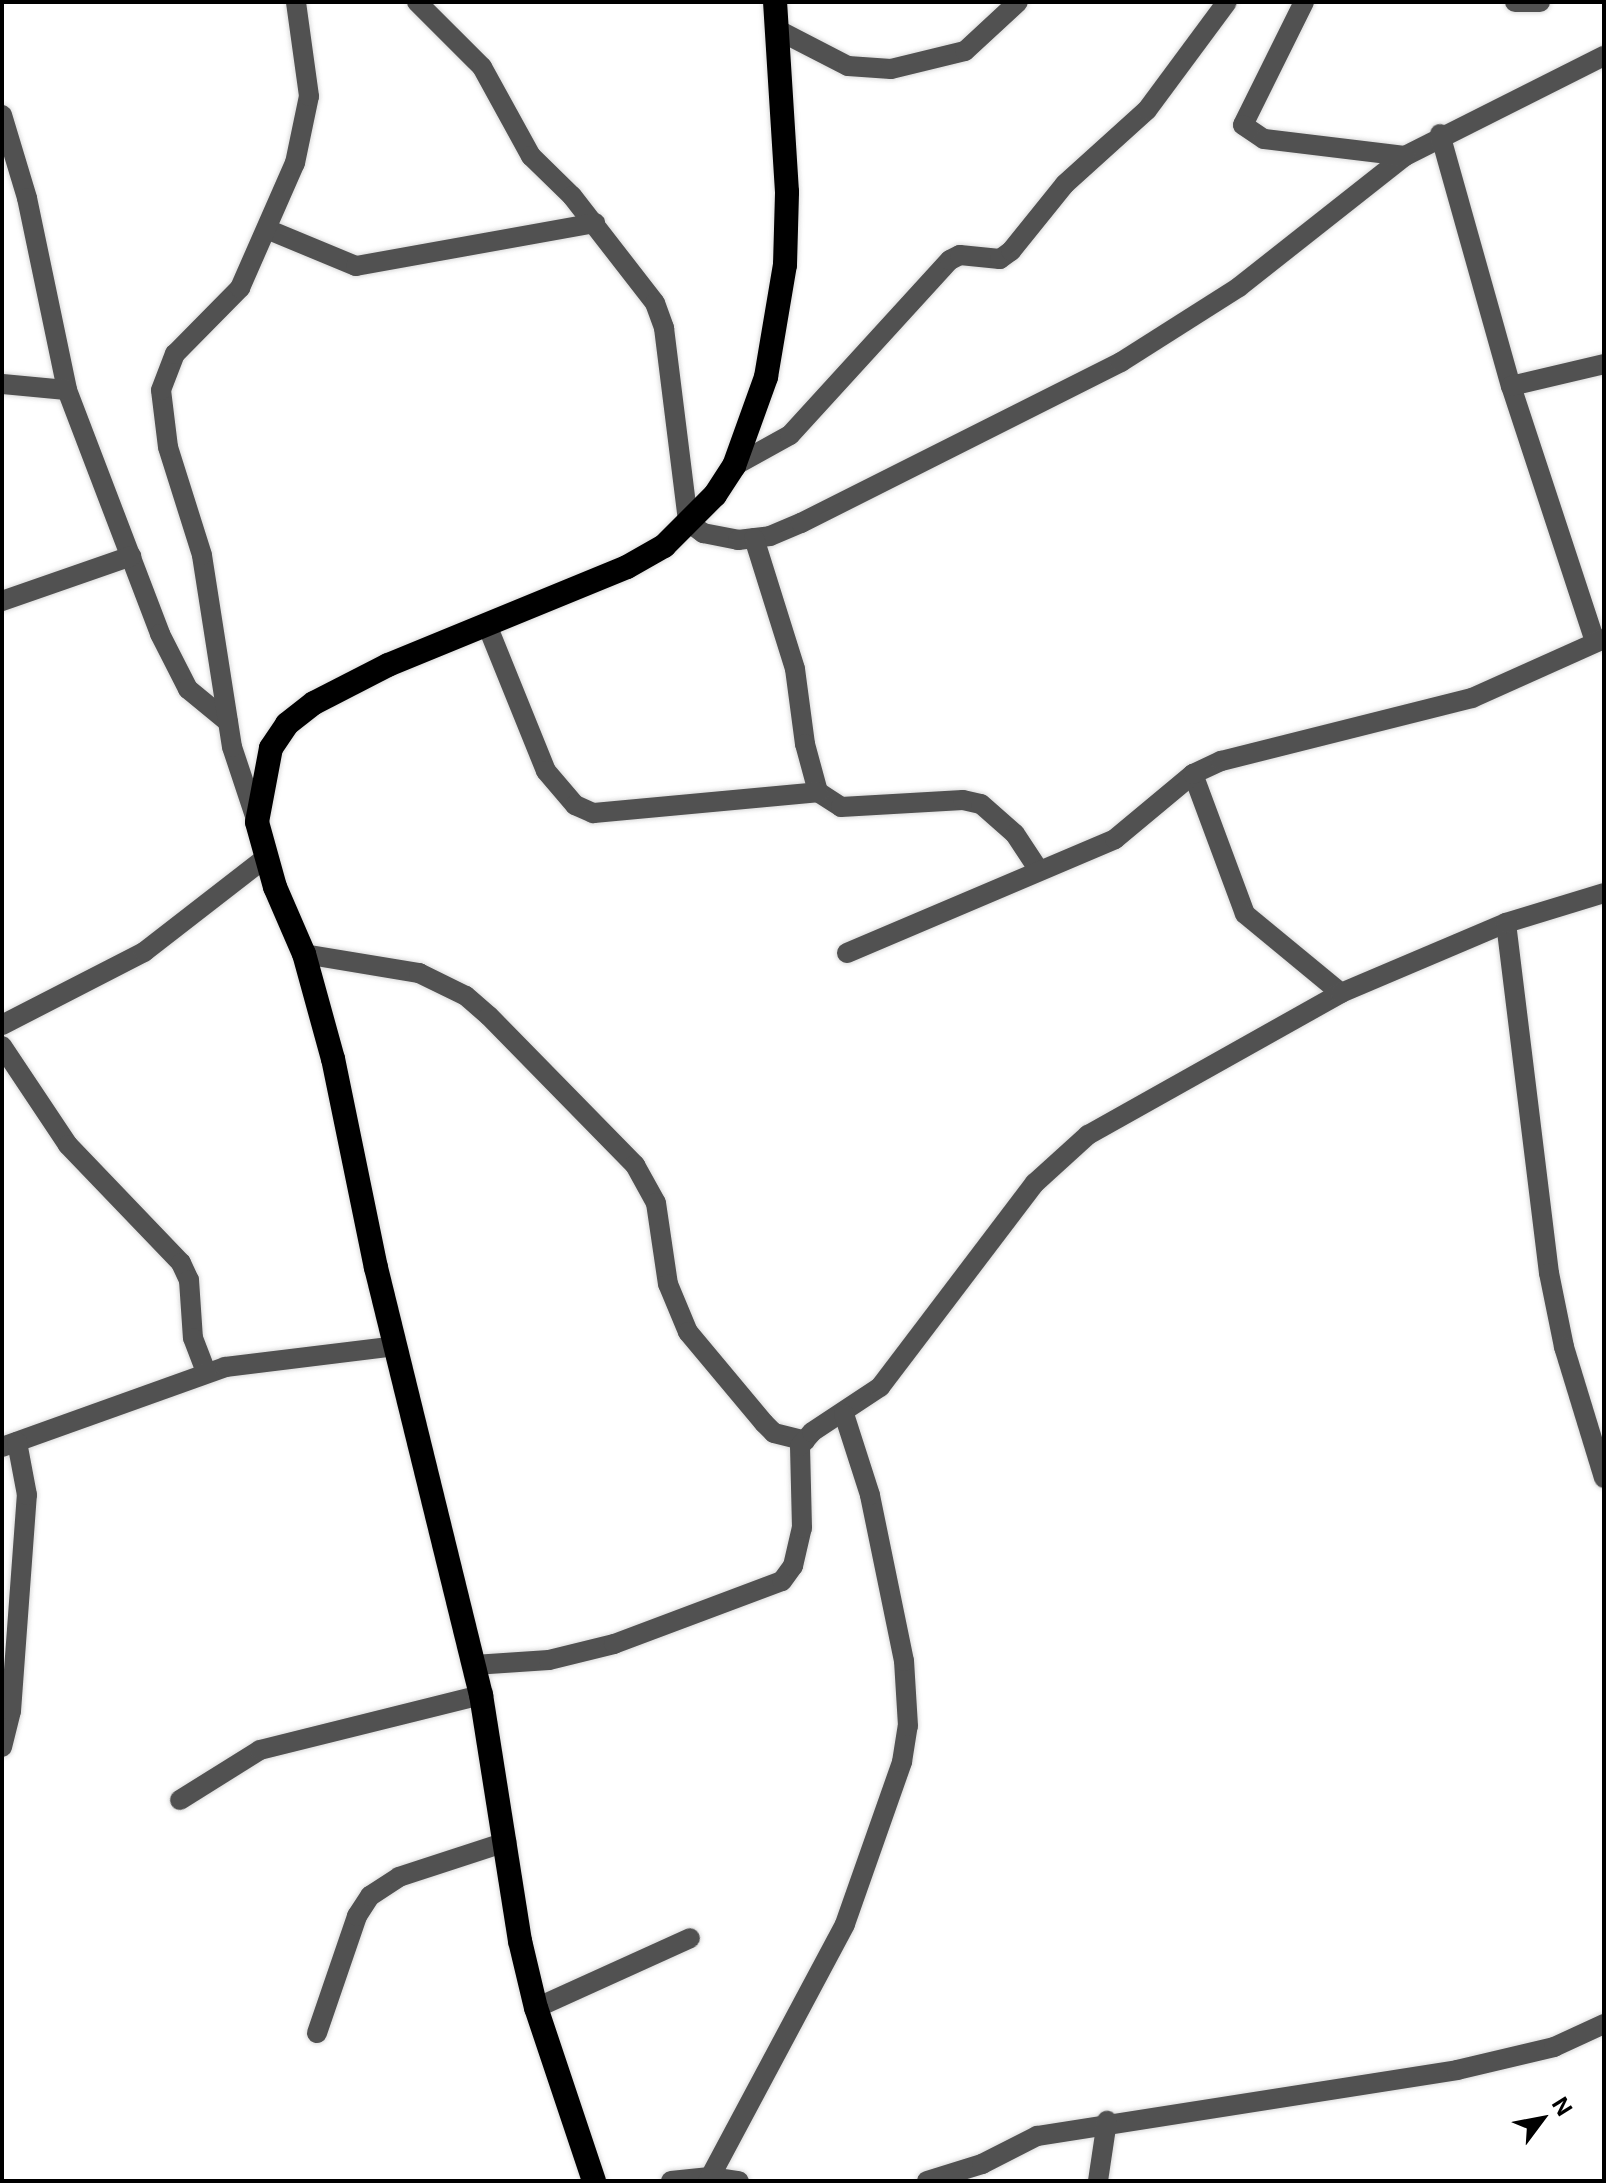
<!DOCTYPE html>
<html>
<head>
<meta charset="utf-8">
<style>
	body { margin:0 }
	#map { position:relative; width:1606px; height:2183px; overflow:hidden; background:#fff; font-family:Inter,sans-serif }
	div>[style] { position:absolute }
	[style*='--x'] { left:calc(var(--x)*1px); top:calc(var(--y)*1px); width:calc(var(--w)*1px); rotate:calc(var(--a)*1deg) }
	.roads { filter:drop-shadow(0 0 2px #dbdbdb) drop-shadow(0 0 2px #dbdbdb) }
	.minor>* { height:20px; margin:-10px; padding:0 10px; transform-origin:10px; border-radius:10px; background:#515151 }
	.highway>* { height:24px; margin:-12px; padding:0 12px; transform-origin:12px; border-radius:12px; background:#000 }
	span { translate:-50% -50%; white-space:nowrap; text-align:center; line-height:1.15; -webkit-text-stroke:6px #fff; paint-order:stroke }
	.frame { position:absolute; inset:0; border:4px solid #000; pointer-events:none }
	.north { position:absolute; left:1502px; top:2079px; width:80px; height:80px; -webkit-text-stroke:6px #fff; paint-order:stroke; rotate:58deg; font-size:22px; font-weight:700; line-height:32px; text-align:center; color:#000 }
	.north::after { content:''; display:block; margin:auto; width:28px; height:36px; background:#000; clip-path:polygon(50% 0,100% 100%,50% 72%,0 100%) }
</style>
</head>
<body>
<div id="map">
	<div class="roads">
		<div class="minor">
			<div style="--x:417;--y:2;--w:92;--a:45"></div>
			<div style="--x:482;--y:67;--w:102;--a:61.2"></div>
			<div style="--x:531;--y:156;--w:57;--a:44.3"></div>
			<div style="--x:572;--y:196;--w:135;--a:52.2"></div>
			<div style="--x:655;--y:303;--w:27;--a:70"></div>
			<div style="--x:664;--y:328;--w:195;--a:82.9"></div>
			<div style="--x:688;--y:522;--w:19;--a:36"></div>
			<div style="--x:703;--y:533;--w:36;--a:11"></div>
			<div style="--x:738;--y:540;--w:32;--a:-7"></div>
			<div style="--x:770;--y:536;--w:34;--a:-23"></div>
			<div style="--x:801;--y:523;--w:358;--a:-26.7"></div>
			<div style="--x:1121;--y:362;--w:140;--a:-32.4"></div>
			<div style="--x:1239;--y:287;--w:211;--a:-38.3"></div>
			<div style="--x:1405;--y:156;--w:223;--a:-26.7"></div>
			<div style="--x:1304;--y:2;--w:137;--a:116.4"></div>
			<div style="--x:1243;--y:125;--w:25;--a:34"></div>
			<div style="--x:1264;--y:139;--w:142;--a:6.9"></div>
			<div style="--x:1515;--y:2;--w:25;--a:0"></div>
			<div style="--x:776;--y:29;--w:81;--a:27.2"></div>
			<div style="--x:848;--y:66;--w:43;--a:4"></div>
			<div style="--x:891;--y:69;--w:76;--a:-13.7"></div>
			<div style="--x:965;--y:51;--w:72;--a:-42.8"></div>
			<div style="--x:2;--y:115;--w:87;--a:73.2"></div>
			<div style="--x:27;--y:198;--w:196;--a:78.2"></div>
			<div style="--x:67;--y:390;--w:261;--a:69.1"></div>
			<div style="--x:160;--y:634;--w:62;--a:63"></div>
			<div style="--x:188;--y:689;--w:52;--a:39.5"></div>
			<div style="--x:1440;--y:134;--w:262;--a:74.3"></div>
			<div style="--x:1511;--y:386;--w:268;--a:71.8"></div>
			<div style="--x:269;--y:230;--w:94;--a:22.5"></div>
			<div style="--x:356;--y:266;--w:243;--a:-10.2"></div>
			<div style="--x:2;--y:384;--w:65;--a:5.3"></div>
			<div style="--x:1511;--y:386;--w:96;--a:-13.3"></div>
			<div style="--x:734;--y:466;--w:64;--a:-29"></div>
			<div style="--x:790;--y:435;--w:237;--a:-47.6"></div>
			<div style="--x:950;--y:260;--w:11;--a:-27"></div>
			<div style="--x:960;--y:255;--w:40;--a:5.7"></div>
			<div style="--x:1000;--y:259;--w:14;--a:-36"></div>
			<div style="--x:1011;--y:251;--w:86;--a:-51.1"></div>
			<div style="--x:1065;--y:184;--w:110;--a:-42.1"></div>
			<div style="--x:1147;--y:110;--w:134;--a:-53.5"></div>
			<div style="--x:754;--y:538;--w:137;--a:72.6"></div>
			<div style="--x:795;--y:669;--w:76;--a:82.4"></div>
			<div style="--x:805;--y:744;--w:50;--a:74.8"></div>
			<div style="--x:818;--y:792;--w:27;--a:33"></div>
			<div style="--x:841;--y:807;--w:122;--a:-3.3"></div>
			<div style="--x:963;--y:800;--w:18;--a:13"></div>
			<div style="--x:981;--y:804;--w:45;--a:41.4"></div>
			<div style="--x:1015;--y:834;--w:42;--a:56.7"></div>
			<div style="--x:2;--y:601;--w:137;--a:-19.2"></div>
			<div style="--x:487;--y:625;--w:157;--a:68"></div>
			<div style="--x:546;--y:771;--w:45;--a:49.5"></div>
			<div style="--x:575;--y:805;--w:20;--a:24"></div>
			<div style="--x:593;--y:813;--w:226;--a:-5.3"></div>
			<div style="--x:1193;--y:774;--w:149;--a:69.6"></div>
			<div style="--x:1245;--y:914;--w:124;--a:39.5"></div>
			<div style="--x:257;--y:822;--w:79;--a:-108.4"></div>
			<div style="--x:232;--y:747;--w:194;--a:-98.9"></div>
			<div style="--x:202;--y:555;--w:113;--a:-107.5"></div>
			<div style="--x:168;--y:447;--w:57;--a:-97"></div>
			<div style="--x:161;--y:390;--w:39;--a:-69"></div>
			<div style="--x:175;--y:354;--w:93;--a:-45.4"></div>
			<div style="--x:240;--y:288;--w:137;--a:-66.3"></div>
			<div style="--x:295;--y:163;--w:68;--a:-78.2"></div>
			<div style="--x:309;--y:96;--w:95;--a:-97.9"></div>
			<div style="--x:1506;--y:923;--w:353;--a:83"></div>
			<div style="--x:1549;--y:1273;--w:76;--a:78.5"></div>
			<div style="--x:1564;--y:1347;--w:137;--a:73"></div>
			<div style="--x:847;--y:953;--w:291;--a:-23"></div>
			<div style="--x:1115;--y:839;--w:102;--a:-39.8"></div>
			<div style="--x:1193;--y:774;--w:31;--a:-25"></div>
			<div style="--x:1221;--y:761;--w:259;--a:-14.1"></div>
			<div style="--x:1472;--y:698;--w:145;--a:-24.1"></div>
			<div style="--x:304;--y:954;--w:117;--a:9.4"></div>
			<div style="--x:419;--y:973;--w:52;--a:26.1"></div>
			<div style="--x:466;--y:996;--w:30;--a:41"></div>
			<div style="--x:489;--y:1016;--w:209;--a:45.6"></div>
			<div style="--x:635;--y:1165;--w:43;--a:61.1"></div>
			<div style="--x:656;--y:1203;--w:82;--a:81.6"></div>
			<div style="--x:668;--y:1284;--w:52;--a:67.4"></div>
			<div style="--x:688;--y:1332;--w:119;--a:50.1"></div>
			<div style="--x:764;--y:1423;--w:14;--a:45"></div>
			<div style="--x:774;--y:1433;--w:32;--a:14"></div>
			<div style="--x:2;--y:1025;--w:160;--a:-27.2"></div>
			<div style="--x:144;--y:952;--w:153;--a:-37.8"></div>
			<div style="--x:2;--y:1046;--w:119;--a:56.3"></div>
			<div style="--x:68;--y:1145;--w:163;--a:46.2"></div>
			<div style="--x:181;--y:1263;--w:19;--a:65"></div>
			<div style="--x:189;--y:1280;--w:58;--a:86.1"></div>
			<div style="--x:193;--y:1338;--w:36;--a:69"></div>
			<div style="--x:2;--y:1447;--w:237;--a:-19.7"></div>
			<div style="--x:225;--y:1367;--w:172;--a:-7"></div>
			<div style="--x:474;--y:1665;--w:75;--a:-3.8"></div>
			<div style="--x:549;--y:1660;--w:67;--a:-13.8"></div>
			<div style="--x:614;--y:1644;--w:179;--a:-20.6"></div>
			<div style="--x:782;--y:1581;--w:19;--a:-54"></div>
			<div style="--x:793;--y:1566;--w:39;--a:-77"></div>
			<div style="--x:802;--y:1528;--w:82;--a:-91.4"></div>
			<div style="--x:800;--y:1446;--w:18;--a:-49"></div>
			<div style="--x:812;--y:1432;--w:82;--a:-33.5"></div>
			<div style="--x:880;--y:1387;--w:256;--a:-52.8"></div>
			<div style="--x:1035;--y:1183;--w:72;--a:-42.2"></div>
			<div style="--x:1088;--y:1135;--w:290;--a:-29.3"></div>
			<div style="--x:1341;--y:993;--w:179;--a:-23"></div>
			<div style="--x:1506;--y:923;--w:102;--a:-17"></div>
			<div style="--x:2;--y:1747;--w:37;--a:-76"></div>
			<div style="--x:11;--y:1711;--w:217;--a:-85.8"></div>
			<div style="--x:27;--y:1495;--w:54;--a:-100.7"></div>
			<div style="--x:180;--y:1800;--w:94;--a:-32"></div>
			<div style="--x:260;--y:1750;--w:228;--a:-14"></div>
			<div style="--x:536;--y:2008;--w:169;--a:-24.4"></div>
			<div style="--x:317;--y:2033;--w:124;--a:-71.1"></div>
			<div style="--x:357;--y:1916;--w:24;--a:-57"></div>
			<div style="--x:370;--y:1896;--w:35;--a:-33"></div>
			<div style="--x:399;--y:1877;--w:113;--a:-18.1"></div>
			<div style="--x:671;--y:2181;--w:39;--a:-6"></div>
			<div style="--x:710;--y:2177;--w:29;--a:8"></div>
			<div style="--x:708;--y:2181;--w:291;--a:-61.9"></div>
			<div style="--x:845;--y:1924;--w:172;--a:-70.6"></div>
			<div style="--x:902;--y:1762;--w:36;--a:-81"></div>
			<div style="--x:908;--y:1726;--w:65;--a:-93.5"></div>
			<div style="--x:904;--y:1661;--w:169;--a:-101.6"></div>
			<div style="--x:870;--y:1495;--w:85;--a:-107.8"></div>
			<div style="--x:927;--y:2181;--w:58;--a:-17.2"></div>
			<div style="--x:982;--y:2164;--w:62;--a:-27"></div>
			<div style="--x:1037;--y:2136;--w:425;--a:-8.9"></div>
			<div style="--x:1457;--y:2070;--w:100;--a:-13.3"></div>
			<div style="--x:1554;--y:2047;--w:55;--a:-24.7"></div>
			<div style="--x:1098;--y:2181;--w:61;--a:-81.5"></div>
		</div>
		<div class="highway">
			<div style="--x:594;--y:2181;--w:182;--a:-108.5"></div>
			<div style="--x:536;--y:2008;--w:69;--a:-103.4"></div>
			<div style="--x:520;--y:1941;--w:249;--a:-99"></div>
			<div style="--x:481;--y:1695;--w:440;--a:-103.8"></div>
			<div style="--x:376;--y:1268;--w:213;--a:-101.6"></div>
			<div style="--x:333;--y:1059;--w:109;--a:-105.4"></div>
			<div style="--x:304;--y:954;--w:73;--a:-113.4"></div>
			<div style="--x:275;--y:887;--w:67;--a:-105.5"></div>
			<div style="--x:257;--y:822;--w:75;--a:-79.3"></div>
			<div style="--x:271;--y:748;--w:29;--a:-56"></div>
			<div style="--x:287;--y:724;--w:34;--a:-38"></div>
			<div style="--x:314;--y:703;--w:83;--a:-27.2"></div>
			<div style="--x:388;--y:665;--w:258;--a:-22.3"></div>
			<div style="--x:627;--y:567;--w:43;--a:-29.6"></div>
			<div style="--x:664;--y:546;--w:72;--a:-45"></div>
			<div style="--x:715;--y:495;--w:35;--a:-57"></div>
			<div style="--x:734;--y:466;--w:95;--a:-70.2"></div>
			<div style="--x:766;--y:377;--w:114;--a:-80.4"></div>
			<div style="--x:785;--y:265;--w:73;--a:-88.4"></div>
			<div style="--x:787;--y:192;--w:190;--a:-93.6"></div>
		</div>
	</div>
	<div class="frame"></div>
	<div class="north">N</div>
</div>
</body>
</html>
